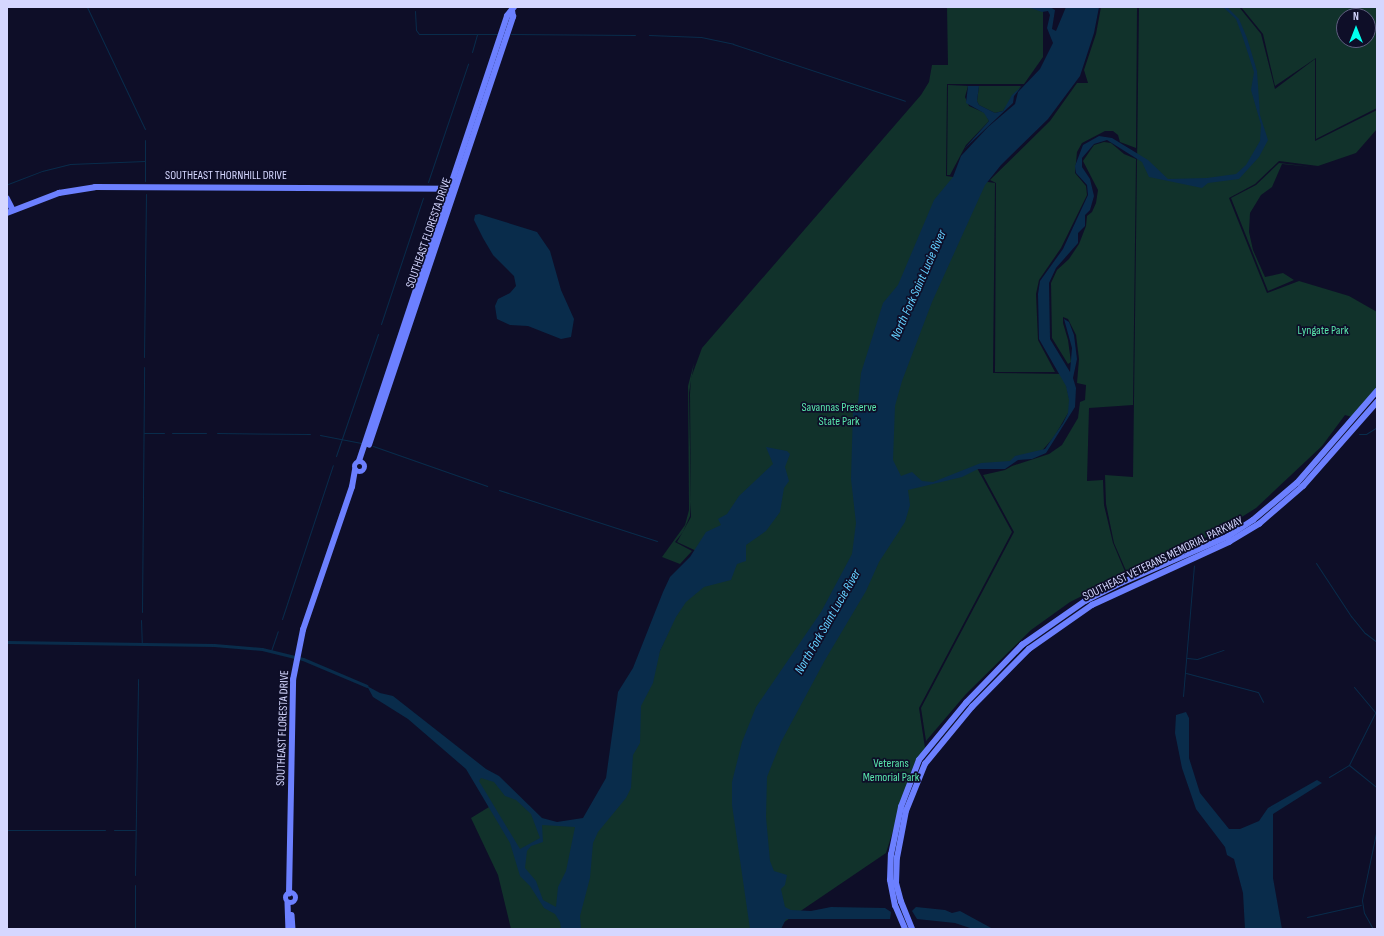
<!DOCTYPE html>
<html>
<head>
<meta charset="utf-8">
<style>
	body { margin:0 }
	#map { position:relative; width:1384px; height:936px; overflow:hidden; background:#0e0e28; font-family:"Sofia Sans Condensed",sans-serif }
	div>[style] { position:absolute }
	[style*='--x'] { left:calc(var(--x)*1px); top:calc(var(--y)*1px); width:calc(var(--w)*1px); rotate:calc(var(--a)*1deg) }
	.green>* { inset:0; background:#11322b }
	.water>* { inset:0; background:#092c4b }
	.stream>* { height:1px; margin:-0.5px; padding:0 0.5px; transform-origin:0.5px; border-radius:0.5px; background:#092c4b }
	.canal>* { height:3px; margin:-1.5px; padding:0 1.5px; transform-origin:1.5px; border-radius:1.5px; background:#092c4b }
	.secondary>* { height:5.5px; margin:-2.75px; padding:0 2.75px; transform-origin:2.75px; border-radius:2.75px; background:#6c80ff }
	.secondary>.ring { margin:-2.75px; padding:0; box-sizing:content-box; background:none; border:5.5px solid #6c80ff; border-radius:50% }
	span { translate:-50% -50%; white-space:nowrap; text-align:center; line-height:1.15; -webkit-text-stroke:3.5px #0e0e28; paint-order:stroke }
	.street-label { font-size:12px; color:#d5d7ff }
	.park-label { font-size:12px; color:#59e6ac }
	.water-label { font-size:13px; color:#63d0ff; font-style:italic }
	.frame { position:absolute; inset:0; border:8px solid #d5d7ff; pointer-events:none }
	.north { position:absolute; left:1336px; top:8px; width:40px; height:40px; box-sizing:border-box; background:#0e0e28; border:1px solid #5e5e7e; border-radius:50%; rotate:0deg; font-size:11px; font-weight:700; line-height:16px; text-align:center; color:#d5d7ff }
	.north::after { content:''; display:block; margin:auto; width:14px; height:18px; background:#01ffef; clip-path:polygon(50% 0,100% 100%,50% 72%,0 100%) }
</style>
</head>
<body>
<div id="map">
	<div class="green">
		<div style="clip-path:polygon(947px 7px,1043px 7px,1043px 57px,1024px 84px,947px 84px,946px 176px,995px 183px,993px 373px,1064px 374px,1071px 408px,1054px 437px,1040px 453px,1003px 464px,977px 468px,1012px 532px,919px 708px,925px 748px,912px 770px,886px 853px,774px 929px,511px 929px,498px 875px,471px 818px,489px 807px,477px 783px,477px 775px,486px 773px,536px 817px,555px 824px,584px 827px,610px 799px,621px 738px,703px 554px,677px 542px,691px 517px,690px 394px,691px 378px,702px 348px,921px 95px,929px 82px,932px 65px,948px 65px)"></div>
		<div style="clip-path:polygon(1101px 7px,1137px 7px,1136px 148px,1120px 142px,1118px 135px,1113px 131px,1105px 131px,1082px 143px,1077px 152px,1075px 173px,1086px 186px,1087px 195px,1061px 248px,1039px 280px,1036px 294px,1038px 340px,1055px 372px,995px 372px,996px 183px,990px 180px,1050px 121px,1077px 83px,1088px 83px,1084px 70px,1096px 34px)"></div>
		<div style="clip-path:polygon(1139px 7px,1239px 7px,1261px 34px,1275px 89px,1315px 59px,1315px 141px,1377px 110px,1377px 129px,1356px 153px,1318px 166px,1279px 161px,1255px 184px,1229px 198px,1267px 293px,1299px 281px,1349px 296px,1377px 312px,1377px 387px,1352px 417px,1345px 415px,1322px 446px,1256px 508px,1218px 532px,1127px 573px,1114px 543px,1106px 504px,1105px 475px,1133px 477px)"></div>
		<div style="clip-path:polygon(evenodd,1241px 7px,1377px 7px,1377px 108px,1316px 139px,1316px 58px,1275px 86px,1263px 34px,1241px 7px,1344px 16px,1368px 16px,1368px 40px,1344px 40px,1344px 16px)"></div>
		<div style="clip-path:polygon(948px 85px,968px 86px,965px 97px,969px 106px,985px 113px,989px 121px,966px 145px,950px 175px,947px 175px)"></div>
		<div style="clip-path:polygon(979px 86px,1021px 86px,1003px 111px,995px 113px,979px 105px,977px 101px)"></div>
		<div style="clip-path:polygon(1104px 142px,1111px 143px,1124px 154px,1136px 159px,1133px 405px,1089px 408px,1087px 481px,1103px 480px,1104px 505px,1113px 543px,1126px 574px,1070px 602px,1031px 630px,966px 694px,926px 741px,921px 708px,1014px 532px,983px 475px,1005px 470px,1012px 466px,1049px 454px,1062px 445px,1078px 418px,1080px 402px,1085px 400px,1086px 385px,1077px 383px,1079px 359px,1076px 335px,1068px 319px,1063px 317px,1063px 323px,1068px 340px,1071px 362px,1068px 364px,1052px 338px,1051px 283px,1057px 270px,1069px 259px,1079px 244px,1086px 226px,1087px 216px,1092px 212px,1096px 203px,1098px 190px,1083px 161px,1094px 145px)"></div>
		<div style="clip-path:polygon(1279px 163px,1312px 167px,1282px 164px,1272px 187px,1261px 195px,1250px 213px,1249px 232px,1253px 250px,1265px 277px,1283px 273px,1294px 280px,1268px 291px,1231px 198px,1256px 185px)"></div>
		<div style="clip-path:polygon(694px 363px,689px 393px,691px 502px,690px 516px,683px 532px,675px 542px,692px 551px,680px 564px,662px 557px,685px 525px,689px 510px,688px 386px)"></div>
	</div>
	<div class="water">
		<div style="clip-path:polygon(1028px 7px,1050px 7px,1055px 10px,1052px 29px,1056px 31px,1066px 7px,1099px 7px,1094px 33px,1080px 76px,1048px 119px,1001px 165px,985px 185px,932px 302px,902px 381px,895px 406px,893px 460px,901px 476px,912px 472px,922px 481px,933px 482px,981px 463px,1010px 461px,1015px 456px,1045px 449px,1063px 423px,1068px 413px,1069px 400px,1066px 386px,1039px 339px,1038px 294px,1040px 281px,1063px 249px,1088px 195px,1087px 185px,1076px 173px,1075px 166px,1083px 145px,1099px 136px,1112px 138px,1148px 160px,1168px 179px,1207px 178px,1236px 174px,1246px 165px,1260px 141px,1261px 125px,1251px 90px,1254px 72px,1243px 38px,1236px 19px,1223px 7px,1227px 7px,1239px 19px,1247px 38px,1257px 71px,1260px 115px,1268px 140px,1259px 157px,1239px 179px,1208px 183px,1202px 188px,1149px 177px,1142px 162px,1107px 140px,1094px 144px,1082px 158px,1082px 167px,1090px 179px,1094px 196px,1090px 210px,1085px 215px,1085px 226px,1078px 233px,1078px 243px,1056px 268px,1049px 283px,1050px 339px,1070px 372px,1072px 348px,1064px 319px,1069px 322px,1074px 335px,1077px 359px,1073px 378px,1076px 388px,1075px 407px,1046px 453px,1032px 459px,1018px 460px,1005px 469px,978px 469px,962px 477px,908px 490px,910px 505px,905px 522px,879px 562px,866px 591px,825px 660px,781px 742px,767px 777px,766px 817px,770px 861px,774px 871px,787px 875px,785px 885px,781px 889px,785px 907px,791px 910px,811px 911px,831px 907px,885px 908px,891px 912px,890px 919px,786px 919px,781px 929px,750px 929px,732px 805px,732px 782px,742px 742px,756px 707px,821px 612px,852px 554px,856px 523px,851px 479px,853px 411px,858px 403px,861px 373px,883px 303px,898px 285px,934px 200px,953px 177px,961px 156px,988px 127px,1015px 104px,1018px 92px,1040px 69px,1053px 43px,1047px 28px,1050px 15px,1048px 11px,1042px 12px)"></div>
		<div style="clip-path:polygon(968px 86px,979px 86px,977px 101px,979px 105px,995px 113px,1003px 111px,1012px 95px,1022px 86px,1014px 96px,1013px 103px,964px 149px,989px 121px,984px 113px,966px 103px)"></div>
		<div style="clip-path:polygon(479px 214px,537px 232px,550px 251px,561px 290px,574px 319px,571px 337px,561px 339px,528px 326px,510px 325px,497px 319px,495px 306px,498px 299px,510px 293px,516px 286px,514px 276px,493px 255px,483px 238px,474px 220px,475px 215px)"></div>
		<div style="clip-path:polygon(evenodd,766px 447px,787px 451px,790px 454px,785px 467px,789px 481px,784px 488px,780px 512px,766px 531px,746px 545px,746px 561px,737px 564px,731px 580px,704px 587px,686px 602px,676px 617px,660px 651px,653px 683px,641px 706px,640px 743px,633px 755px,631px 788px,626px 798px,598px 832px,593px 843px,590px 878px,580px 916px,581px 929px,561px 929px,560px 922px,555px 914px,544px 908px,530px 886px,520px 876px,510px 843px,466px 769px,408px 719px,373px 697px,367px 686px,380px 693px,393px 696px,486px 769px,499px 776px,542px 818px,557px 822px,583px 818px,606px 778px,618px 692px,633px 668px,663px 592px,670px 577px,690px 557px,706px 532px,721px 525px,718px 519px,727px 514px,739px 496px,773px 464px,766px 447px,481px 778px,494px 782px,505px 796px,516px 800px,531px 814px,540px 838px,520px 849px,479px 781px,481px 778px,766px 447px,542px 825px,575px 827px,566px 871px,558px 887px,556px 907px,543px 900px,536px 881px,525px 868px,527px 851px,531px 846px,543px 842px,542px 825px)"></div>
		<div style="clip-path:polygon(1186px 712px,1189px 718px,1189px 758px,1200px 793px,1229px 829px,1240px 829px,1259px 821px,1268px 808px,1317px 780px,1322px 783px,1273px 814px,1273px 878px,1282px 929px,1245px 929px,1243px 893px,1234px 859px,1227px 855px,1225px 847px,1196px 809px,1182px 768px,1175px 733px,1176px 715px)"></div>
		<div style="clip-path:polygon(916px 907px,945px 910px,952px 913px,960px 911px,993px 929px,973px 929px,955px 923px,917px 919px,912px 911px)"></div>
	</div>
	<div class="stream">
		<div style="--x:87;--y:7;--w:135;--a:64.6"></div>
		<div style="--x:415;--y:11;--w:19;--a:87"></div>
		<div style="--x:416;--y:30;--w:5;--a:53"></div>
		<div style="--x:419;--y:34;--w:79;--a:0"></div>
		<div style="--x:511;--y:34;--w:124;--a:0.5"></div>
		<div style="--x:649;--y:35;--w:52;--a:2.2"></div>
		<div style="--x:701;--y:37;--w:33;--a:12"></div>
		<div style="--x:733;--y:44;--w:181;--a:18.3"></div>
		<div style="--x:472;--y:52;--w:18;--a:-74"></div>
		<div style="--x:145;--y:140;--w:41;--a:90"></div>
		<div style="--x:428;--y:182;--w:125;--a:-71.3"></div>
		<div style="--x:8;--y:184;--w:36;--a:-21"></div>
		<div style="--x:42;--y:171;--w:29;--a:-14"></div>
		<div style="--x:70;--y:164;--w:75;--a:-2.3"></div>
		<div style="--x:381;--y:324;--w:133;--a:-71.6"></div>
		<div style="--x:144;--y:357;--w:163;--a:-89.3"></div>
		<div style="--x:144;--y:433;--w:20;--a:0"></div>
		<div style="--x:172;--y:433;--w:34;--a:0"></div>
		<div style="--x:217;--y:433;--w:93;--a:0.6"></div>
		<div style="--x:1359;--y:434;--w:7;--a:0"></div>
		<div style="--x:1366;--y:434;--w:13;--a:-32"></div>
		<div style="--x:320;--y:435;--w:42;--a:11"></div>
		<div style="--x:373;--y:446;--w:121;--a:19.3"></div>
		<div style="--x:336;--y:456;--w:129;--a:-71"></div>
		<div style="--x:499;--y:490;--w:166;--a:17.9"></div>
		<div style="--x:1316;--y:563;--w:64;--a:56.6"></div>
		<div style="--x:1351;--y:616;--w:22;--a:51"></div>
		<div style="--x:1365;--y:633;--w:15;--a:37"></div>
		<div style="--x:142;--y:612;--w:245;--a:-89.5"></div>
		<div style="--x:282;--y:619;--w:162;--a:-71.7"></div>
		<div style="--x:141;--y:620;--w:24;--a:88"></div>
		<div style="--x:271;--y:651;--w:21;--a:-71"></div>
		<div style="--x:1187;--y:658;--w:10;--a:6"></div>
		<div style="--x:1197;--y:659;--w:28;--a:-19"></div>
		<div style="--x:1186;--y:673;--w:74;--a:14.8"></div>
		<div style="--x:1258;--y:692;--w:11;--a:63"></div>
		<div style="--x:1354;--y:687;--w:33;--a:50"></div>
		<div style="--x:1183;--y:696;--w:131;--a:-85.2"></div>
		<div style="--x:1377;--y:709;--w:63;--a:116.6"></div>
		<div style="--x:1349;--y:765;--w:36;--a:39"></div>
		<div style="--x:1329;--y:777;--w:23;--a:-31"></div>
		<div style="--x:1271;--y:808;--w:7;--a:-27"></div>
		<div style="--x:7;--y:830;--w:98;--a:0"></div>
		<div style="--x:114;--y:830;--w:21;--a:0"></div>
		<div style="--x:135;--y:875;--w:196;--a:-89.1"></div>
		<div style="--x:135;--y:885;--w:44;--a:90"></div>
		<div style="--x:1307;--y:917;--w:55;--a:-12.5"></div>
		<div style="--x:1373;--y:929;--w:18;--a:-119"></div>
		<div style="--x:1364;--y:913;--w:13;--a:-99"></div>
		<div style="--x:1362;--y:900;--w:74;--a:-78.2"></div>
	</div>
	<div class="canal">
		<div style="--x:7;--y:642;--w:207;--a:0.8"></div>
		<div style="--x:214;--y:645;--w:48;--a:4.8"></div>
		<div style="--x:262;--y:649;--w:42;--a:13.7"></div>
		<div style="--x:303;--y:659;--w:69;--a:22.9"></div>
	</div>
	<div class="secondary">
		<div style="--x:7;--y:198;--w:13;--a:63"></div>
		<div style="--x:7;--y:213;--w:56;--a:-21"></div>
		<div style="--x:59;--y:193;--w:36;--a:-9"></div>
		<div style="--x:95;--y:187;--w:355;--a:0.3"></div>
		<div style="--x:369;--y:445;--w:452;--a:-71.4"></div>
		<div style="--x:513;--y:17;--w:6;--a:-99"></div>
		<div style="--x:359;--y:461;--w:469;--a:-71.6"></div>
		<div style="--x:507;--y:16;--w:11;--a:-52"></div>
		<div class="ring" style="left:354.5px;top:461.5px;width:5.5px;height:5.5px"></div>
		<div class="ring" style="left:285.5px;top:892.5px;width:5.5px;height:5.5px"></div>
		<div style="--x:289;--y:894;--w:214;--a:-88.9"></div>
		<div style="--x:293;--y:680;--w:51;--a:-78.7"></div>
		<div style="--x:303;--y:630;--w:151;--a:-71.1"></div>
		<div style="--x:352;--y:487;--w:17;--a:-80"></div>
		<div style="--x:288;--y:903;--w:26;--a:88"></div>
		<div style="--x:292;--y:915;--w:14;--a:86"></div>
		<div style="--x:905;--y:929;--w:25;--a:-113"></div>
		<div style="--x:895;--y:906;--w:26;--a:-101"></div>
		<div style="--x:890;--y:880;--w:25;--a:-88"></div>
		<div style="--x:891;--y:855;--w:49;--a:-78.2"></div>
		<div style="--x:901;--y:807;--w:50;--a:-69"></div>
		<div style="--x:919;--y:760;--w:74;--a:-50.5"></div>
		<div style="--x:966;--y:703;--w:81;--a:-46"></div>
		<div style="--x:1022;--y:645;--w:77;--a:-34.9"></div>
		<div style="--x:1085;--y:601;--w:40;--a:-26.6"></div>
		<div style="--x:1121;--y:583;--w:116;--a:-23.5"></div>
		<div style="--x:1227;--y:537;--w:31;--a:-33"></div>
		<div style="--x:1253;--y:520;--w:57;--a:-40.1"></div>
		<div style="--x:1297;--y:483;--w:122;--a:-49"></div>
		<div style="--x:912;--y:929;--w:29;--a:-112"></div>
		<div style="--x:901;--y:902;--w:20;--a:-105"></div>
		<div style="--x:896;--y:883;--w:25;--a:-88"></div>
		<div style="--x:897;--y:858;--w:48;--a:-79.2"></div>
		<div style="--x:906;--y:811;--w:51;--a:-68"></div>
		<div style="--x:925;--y:764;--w:74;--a:-50.5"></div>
		<div style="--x:972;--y:707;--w:81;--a:-45.5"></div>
		<div style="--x:1029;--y:649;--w:77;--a:-34.9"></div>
		<div style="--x:1092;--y:605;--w:151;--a:-24.7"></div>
		<div style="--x:1229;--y:542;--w:35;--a:-31"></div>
		<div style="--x:1259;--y:524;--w:58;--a:-40.8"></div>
		<div style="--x:1303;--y:486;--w:112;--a:-48.6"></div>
	</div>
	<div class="street-label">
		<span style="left:226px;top:176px">SOUTHEAST THORNHILL DRIVE</span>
		<span style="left:429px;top:233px;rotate:-71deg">SOUTHEAST FLORESTA DRIVE</span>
		<span style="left:1163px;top:559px;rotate:-26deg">SOUTHEAST VETERANS MEMORIAL PARKWAY</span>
		<span style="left:283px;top:728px;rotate:-88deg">SOUTHEAST FLORESTA DRIVE</span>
	</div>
	<div class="park-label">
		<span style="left:1323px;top:331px">Lyngate Park</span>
		<span style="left:839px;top:415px">Savannas Preserve<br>State Park</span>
		<span style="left:891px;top:771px">Veterans<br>Memorial Park</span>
	</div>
	<div class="water-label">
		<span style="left:919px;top:285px;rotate:-66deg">North Fork Saint Lucie River</span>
		<span style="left:828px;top:622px;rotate:-60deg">North Fork Saint Lucie River</span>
	</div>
	<div class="frame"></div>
	<div class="north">N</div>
</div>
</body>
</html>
